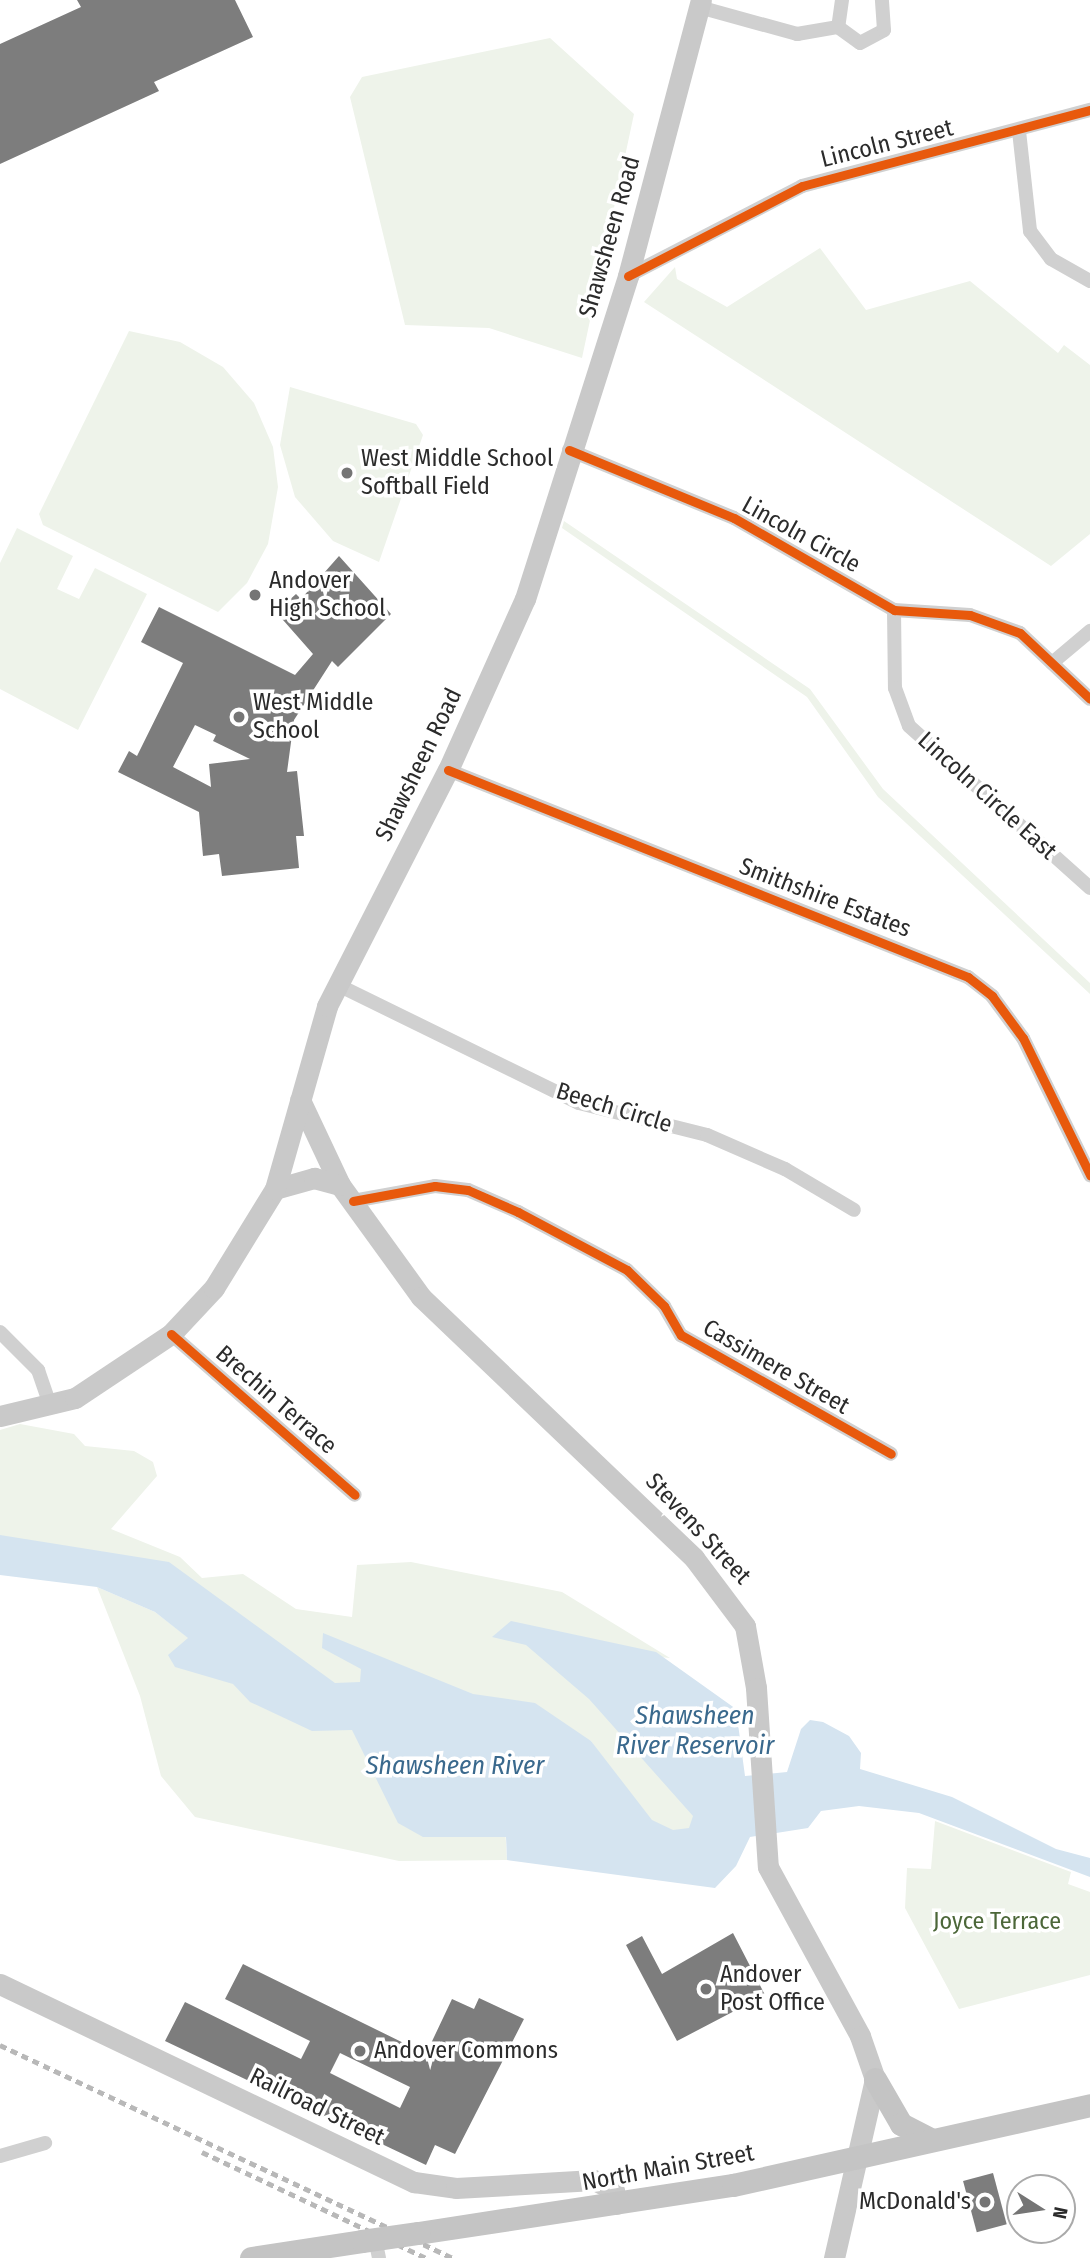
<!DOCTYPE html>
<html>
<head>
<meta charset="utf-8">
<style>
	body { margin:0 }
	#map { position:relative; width:1090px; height:2258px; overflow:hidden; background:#fff; font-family:"Fira Sans Condensed",sans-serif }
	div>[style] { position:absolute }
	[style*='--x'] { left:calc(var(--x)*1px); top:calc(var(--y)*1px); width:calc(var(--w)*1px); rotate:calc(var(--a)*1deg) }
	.green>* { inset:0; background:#eef3ea }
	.water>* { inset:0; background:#d5e4f0 }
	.building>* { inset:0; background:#7d7d7d; transform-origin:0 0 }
	.minor>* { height:14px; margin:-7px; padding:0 7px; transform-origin:7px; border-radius:7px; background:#d0d0d0 }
	.secondary>* { height:21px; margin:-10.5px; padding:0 10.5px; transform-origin:10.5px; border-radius:10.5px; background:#c9c9c9 }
	.primary>* { height:23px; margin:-11.5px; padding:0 11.5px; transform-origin:11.5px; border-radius:11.5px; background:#c4c4c4 }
	.rail>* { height:4.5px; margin-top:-2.25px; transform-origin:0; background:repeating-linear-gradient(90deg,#b8b8b8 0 7px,transparent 0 12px) }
	.primary-bridge>* { height:23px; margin:-11.5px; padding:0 11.5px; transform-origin:11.5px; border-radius:11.5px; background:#c4c4c4 }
	.cycleway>* { height:9px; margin:-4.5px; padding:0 4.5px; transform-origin:4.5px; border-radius:4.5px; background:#e8590c }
	.dots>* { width:19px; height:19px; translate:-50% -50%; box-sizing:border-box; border:4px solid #fff; border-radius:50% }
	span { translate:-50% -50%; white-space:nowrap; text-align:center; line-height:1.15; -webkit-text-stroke:7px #fff; paint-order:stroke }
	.street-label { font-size:24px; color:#2b2b2b }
	.poi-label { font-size:24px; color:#2b2b2b }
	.left { translate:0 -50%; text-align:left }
	.right { translate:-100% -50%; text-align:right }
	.park-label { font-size:24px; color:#4c6739 }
	.water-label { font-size:26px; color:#3a698d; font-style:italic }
	.north { position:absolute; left:1006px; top:2174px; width:70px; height:70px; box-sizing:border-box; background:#fff; border:2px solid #aaa; border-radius:50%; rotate:102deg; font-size:19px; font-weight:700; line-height:28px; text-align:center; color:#2b2b2b }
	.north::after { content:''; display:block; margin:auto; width:24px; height:32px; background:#757575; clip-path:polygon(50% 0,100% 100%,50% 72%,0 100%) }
</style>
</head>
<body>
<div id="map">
	<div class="green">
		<div style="clip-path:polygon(550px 38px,634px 114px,582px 358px,489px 328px,405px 325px,350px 97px,362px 77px)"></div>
		<div style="clip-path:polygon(820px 248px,866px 310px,970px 281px,1058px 353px,1064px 345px,1090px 365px,1090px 534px,1051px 566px,644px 302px,675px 267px,677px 279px,727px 307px)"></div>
		<div style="clip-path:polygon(129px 331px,180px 342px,223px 367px,254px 403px,273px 447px,278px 487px,268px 544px,247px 583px,218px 612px,43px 525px,39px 514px)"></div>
		<div style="clip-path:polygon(290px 387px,416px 424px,423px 435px,379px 562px,333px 541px,295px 497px,280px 445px)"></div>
		<div style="clip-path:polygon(564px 521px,810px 689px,883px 789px,1090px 983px,1090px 994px,878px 797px,807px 697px,562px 528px)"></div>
		<div style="clip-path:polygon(17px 528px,73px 556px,57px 589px,79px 599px,95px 568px,147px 594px,78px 730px,0 689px,0 563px)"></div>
		<div style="clip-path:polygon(20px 1424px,74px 1434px,85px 1446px,134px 1451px,153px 1462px,157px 1476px,111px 1529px,180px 1557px,202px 1578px,243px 1574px,296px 1609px,352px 1617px,357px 1565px,411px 1562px,562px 1592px,670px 1658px,640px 1655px,710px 1848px,637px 1814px,591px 1741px,383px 1701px,321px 1681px,0 1544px,0 1430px)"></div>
		<div style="clip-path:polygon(97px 1587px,155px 1612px,190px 1639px,393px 1729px,504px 1808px,507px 1860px,399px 1861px,195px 1817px,161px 1776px,140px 1696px)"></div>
		<div style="clip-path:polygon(935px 1821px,1071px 1872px,1068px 1884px,1090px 1892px,1090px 1975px,959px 2009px,905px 1908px,907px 1868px,931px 1869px)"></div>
	</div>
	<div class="water">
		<div style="clip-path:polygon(0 1535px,169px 1562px,335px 1683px,360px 1682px,361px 1669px,322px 1648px,323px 1633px,473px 1694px,535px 1703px,591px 1741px,652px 1820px,673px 1830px,689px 1828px,693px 1816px,589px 1699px,526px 1645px,492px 1637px,511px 1621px,656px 1652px,736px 1709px,745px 1776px,787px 1772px,801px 1729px,810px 1720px,823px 1722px,849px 1736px,861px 1753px,860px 1769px,952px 1797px,1056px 1849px,1090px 1858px,1090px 1877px,919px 1813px,859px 1806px,821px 1811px,808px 1828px,750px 1837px,736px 1866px,715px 1888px,507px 1860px,506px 1837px,423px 1837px,398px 1823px,352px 1730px,312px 1731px,250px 1702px,233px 1684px,175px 1667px,168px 1655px,188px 1638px,155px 1612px,97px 1587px,0 1575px)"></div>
	</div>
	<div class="building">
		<div style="clip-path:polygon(77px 0,235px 0,253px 37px,154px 82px,159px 91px,0 164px,0 44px,81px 7px)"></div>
		<div style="clip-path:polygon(evenodd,339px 556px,391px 614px,338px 667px,332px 661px,294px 720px,287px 772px,297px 771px,304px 836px,296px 836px,299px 868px,222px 876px,219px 854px,203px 856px,199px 812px,118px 772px,129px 751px,137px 756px,183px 663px,141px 642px,159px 607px,295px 675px,313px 654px,276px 612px,296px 594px,301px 599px,339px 556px,195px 725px,216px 735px,213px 741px,250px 759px,209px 764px,211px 787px,173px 767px,195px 725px)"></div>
		<div style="clip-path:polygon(733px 1933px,765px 1995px,677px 2041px,626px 1945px,642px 1936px,662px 1974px)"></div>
		<div style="clip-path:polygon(evenodd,243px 1964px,426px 2054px,452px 1999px,474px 2009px,479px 1998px,524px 2019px,455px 2154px,435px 2145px,426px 2165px,165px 2041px,185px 2002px,301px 2059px,310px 2041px,225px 1999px,243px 1964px,340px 2053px,410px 2087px,400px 2108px,330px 2073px,340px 2053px)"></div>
		<div style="left:993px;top:2173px;width:53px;height:31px;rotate:75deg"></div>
	</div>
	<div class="minor">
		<div style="--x:842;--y:0;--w:27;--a:98"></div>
		<div style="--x:838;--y:27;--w:27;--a:36"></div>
		<div style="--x:860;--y:43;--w:27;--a:-28"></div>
		<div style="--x:884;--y:30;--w:30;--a:-94"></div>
		<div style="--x:699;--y:7;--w:102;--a:15.4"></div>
		<div style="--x:797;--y:34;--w:42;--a:-9.7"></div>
		<div style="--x:1019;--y:131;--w:101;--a:83.7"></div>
		<div style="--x:1030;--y:231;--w:35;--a:53"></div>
		<div style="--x:1051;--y:259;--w:45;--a:29.4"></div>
		<div style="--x:628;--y:276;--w:196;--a:-27.3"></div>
		<div style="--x:802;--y:186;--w:298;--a:-14.8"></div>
		<div style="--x:569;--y:450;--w:178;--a:22.4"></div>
		<div style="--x:734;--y:518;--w:185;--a:29.9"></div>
		<div style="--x:894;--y:610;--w:76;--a:3.8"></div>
		<div style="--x:970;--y:615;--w:53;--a:19.8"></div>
		<div style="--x:1020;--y:633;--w:96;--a:43.3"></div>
		<div style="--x:894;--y:610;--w:78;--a:89.3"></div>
		<div style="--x:895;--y:688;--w:40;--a:69.8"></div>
		<div style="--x:909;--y:726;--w:243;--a:41.8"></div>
		<div style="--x:1052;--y:663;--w:50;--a:-40.1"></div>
		<div style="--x:448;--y:770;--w:560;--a:21.71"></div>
		<div style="--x:968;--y:977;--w:31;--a:38"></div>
		<div style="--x:992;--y:996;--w:52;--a:53.6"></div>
		<div style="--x:1023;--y:1038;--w:153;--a:63.9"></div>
		<div style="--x:338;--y:985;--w:268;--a:26.1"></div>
		<div style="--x:579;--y:1103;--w:132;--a:14"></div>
		<div style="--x:707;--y:1135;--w:85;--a:23.6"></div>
		<div style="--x:785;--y:1169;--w:80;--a:30.7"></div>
		<div style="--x:353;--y:1201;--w:83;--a:-10.4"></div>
		<div style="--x:435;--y:1186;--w:33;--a:7"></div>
		<div style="--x:468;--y:1190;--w:55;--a:23.7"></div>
		<div style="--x:518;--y:1212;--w:123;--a:28"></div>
		<div style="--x:627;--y:1270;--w:52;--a:44.2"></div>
		<div style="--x:664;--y:1306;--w:34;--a:60"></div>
		<div style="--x:681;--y:1335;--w:241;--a:29.5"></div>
		<div style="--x:0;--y:1332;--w:54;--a:45"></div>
		<div style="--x:38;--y:1370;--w:37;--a:71"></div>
		<div style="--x:171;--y:1334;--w:244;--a:41.2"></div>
		<div style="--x:0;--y:2156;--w:47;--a:-16.1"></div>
		<div style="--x:375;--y:2239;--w:19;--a:78"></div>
	</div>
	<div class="secondary">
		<div style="--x:300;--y:1100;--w:94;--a:64.8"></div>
		<div style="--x:340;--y:1185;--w:138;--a:54.1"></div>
		<div style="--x:421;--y:1297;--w:378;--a:43.7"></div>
		<div style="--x:694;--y:1558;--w:85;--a:53.1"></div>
		<div style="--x:745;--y:1626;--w:63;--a:79.9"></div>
		<div style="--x:756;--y:1688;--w:179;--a:86.2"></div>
		<div style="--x:768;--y:1867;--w:192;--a:61.4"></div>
		<div style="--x:860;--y:2036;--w:46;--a:70.8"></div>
		<div style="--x:875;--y:2079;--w:184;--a:102.9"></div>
		<div style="--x:275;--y:1189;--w:41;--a:-15.8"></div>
		<div style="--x:314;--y:1178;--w:27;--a:15"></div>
		<div style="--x:0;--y:1416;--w:77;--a:-13.5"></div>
		<div style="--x:75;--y:1398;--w:115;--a:-33.7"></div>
		<div style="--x:171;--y:1334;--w:63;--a:-46.9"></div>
		<div style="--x:214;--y:1288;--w:116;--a:-58.4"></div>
		<div style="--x:275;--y:1189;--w:190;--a:-74.1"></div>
		<div style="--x:327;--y:1006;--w:265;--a:-62.9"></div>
		<div style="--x:448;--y:770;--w:188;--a:-65.8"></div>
		<div style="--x:525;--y:599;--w:339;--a:-72.3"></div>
		<div style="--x:628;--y:276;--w:285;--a:-75.2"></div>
		<div style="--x:0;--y:1984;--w:459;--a:25.6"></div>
		<div style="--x:414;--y:2182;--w:42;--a:8.1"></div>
		<div style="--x:456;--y:2188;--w:138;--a:-3.3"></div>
		<div style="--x:594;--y:2180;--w:22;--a:27"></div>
		<div style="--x:614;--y:2190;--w:14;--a:82"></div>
	</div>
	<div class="primary">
		<div style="--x:875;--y:2079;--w:52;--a:60"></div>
		<div style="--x:901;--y:2124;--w:35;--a:27"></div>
		<div style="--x:418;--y:2233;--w:319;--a:-8.7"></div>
		<div style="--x:733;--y:2185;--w:366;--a:-12.6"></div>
		<div style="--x:251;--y:2258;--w:112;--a:-8.7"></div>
	</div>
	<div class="rail">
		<div style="--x:0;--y:2045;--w:500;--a:25.2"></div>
		<div style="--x:202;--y:2152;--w:248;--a:25.3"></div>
	</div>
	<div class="primary-bridge">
		<div style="--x:362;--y:2241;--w:57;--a:-8.1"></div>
	</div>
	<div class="cycleway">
		<div style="--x:628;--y:276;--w:196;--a:-27.3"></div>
		<div style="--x:802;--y:186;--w:298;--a:-14.8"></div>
		<div style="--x:569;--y:450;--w:178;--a:22.4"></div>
		<div style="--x:734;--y:518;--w:185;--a:29.9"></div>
		<div style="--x:894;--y:610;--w:76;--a:3.8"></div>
		<div style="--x:970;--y:615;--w:53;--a:19.8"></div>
		<div style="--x:1020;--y:633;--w:96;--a:43.3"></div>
		<div style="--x:448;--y:770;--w:560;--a:21.71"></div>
		<div style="--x:968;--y:977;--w:31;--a:38"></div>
		<div style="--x:992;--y:996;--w:52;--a:53.6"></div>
		<div style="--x:1023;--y:1038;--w:153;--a:63.9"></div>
		<div style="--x:353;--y:1201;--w:83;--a:-10.4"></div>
		<div style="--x:435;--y:1186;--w:33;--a:7"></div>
		<div style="--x:468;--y:1190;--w:55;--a:23.7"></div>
		<div style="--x:518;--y:1212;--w:123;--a:28"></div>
		<div style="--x:627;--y:1270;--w:52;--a:44.2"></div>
		<div style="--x:664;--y:1306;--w:34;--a:60"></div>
		<div style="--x:681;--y:1335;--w:241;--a:29.5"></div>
		<div style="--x:171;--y:1334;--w:244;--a:41.2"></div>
	</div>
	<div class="dots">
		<div style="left:347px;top:473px;background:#757575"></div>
		<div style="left:255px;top:595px;background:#757575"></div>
		<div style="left:239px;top:717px;background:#757575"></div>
		<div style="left:706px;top:1989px;background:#757575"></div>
		<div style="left:360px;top:2051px;background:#757575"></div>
		<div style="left:985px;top:2202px;background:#757575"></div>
	</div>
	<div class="street-label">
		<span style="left:887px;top:144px;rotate:-14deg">Lincoln Street</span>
		<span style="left:610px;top:237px;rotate:-74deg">Shawsheen Road</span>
		<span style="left:801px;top:535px;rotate:29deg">Lincoln Circle</span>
		<span style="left:419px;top:765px;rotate:-64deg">Shawsheen Road</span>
		<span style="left:987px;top:796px;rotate:42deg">Lincoln Circle East</span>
		<span style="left:825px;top:898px;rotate:21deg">Smithshire Estates</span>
		<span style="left:614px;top:1108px;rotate:17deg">Beech Circle</span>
		<span style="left:776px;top:1367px;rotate:30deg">Cassimere Street</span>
		<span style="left:276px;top:1400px;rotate:41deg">Brechin Terrace</span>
		<span style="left:698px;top:1529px;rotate:47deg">Stevens Street</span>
		<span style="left:317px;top:2107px;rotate:26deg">Railroad Street</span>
		<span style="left:668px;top:2168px;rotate:-10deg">North Main Street</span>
	</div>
	<div class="poi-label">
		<span class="left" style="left:361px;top:473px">West Middle School<br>Softball Field</span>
		<span class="left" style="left:269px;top:595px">Andover<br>High School</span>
		<span class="left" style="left:253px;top:717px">West Middle<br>School</span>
		<span class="left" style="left:720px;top:1989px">Andover<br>Post Office</span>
		<span class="left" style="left:374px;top:2051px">Andover Commons</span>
		<span class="right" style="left:971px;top:2202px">McDonald's</span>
	</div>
	<div class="park-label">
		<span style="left:997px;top:1922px">Joyce Terrace</span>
	</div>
	<div class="water-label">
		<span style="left:695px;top:1731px">Shawsheen<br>River Reservoir</span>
		<span style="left:455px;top:1766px">Shawsheen River</span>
	</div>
	<div class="north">N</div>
</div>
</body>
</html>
